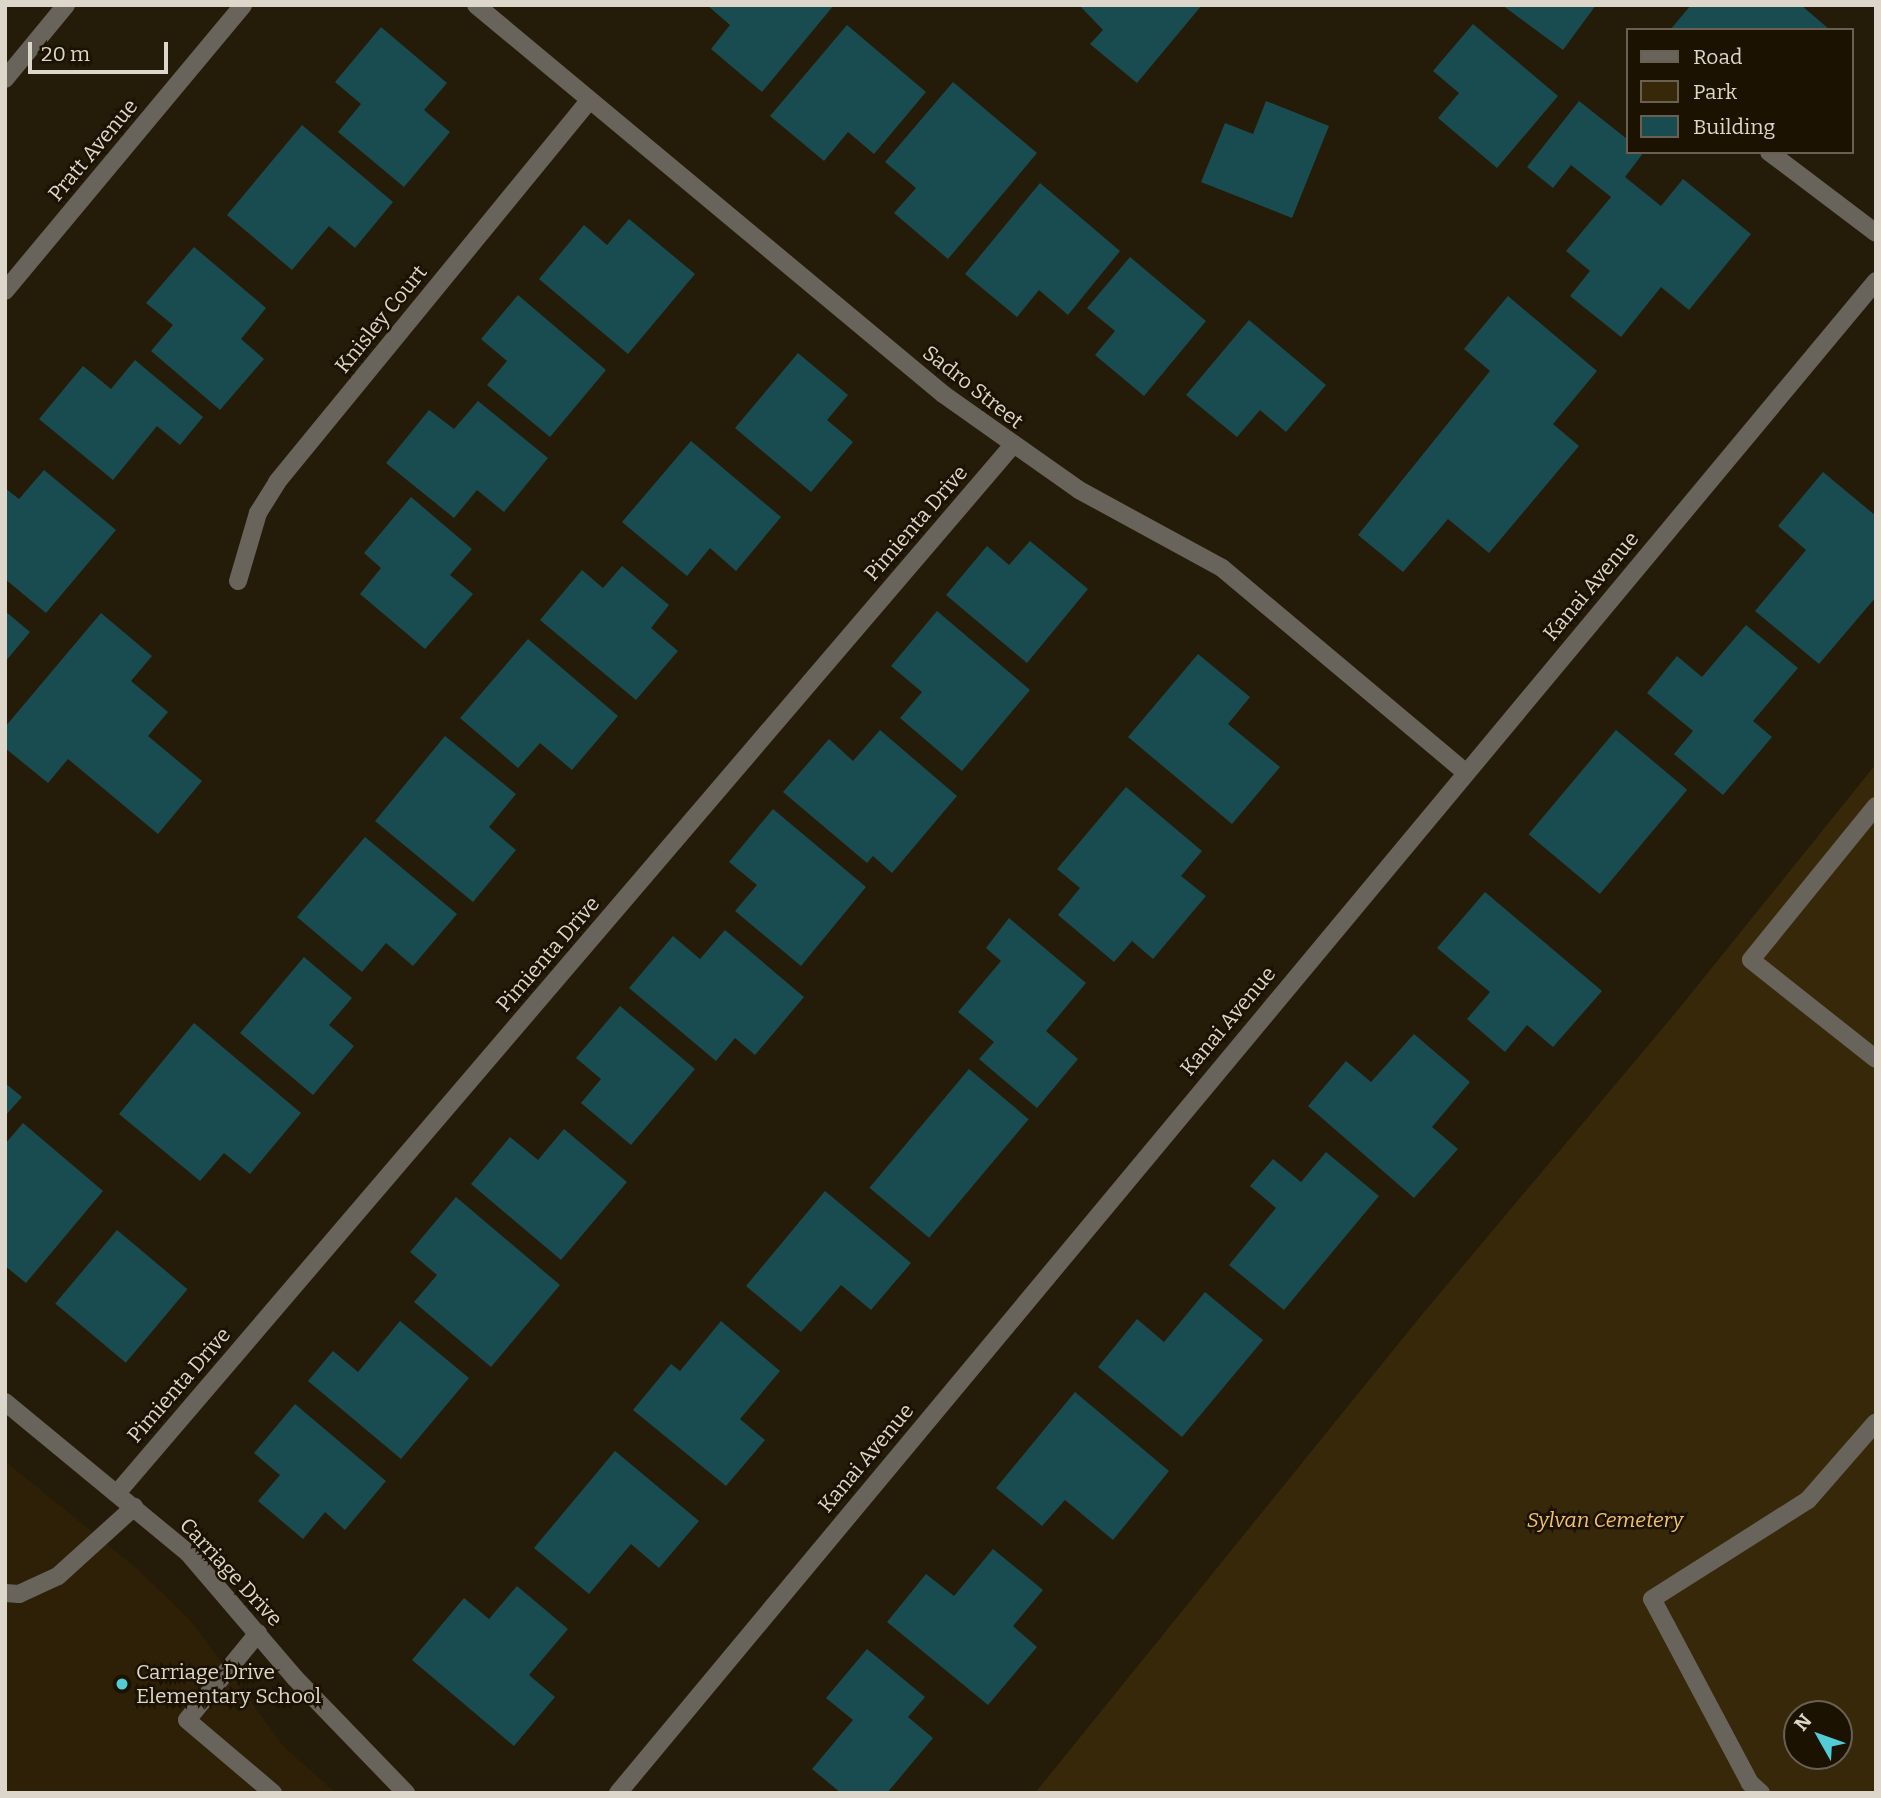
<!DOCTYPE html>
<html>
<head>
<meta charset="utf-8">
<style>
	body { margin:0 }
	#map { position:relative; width:1881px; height:1798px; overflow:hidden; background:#251b09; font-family:Bitter,serif }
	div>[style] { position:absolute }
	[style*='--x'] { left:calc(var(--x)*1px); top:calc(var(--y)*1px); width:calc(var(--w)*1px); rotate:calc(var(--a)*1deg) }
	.built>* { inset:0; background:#2d2006 }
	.green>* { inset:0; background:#37280a }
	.building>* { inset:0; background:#194c50; transform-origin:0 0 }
	.minor>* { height:18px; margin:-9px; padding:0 9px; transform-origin:9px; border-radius:9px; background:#69645b }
	.dots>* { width:19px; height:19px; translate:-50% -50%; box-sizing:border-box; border:4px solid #1c1202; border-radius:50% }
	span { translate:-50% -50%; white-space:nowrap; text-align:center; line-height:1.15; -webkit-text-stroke:5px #1c1202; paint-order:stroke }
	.street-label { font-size:21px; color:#ddd6cb }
	.park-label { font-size:21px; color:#efc26a; font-style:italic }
	.poi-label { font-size:21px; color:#ddd6cb }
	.left { translate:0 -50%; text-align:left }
	.frame { position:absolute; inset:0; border:7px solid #ddd6cb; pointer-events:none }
	.legend { position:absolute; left:1626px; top:28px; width:228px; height:126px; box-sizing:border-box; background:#1c1202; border:2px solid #696052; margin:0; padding:9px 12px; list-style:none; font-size:21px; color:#ddd6cb }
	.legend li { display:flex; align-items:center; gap:14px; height:35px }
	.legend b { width:35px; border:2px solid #696052 }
	.north { position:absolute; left:1783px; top:1700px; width:70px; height:70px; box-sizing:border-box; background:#1c1202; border:2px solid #696052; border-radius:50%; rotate:310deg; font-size:19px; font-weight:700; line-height:28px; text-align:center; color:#ddd6cb }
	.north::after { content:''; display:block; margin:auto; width:24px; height:32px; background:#52ccd6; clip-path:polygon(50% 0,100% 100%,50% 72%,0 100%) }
	.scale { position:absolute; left:28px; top:42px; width:140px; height:32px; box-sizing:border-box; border:4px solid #ddd6cb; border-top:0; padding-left:9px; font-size:21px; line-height:24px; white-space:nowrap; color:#ddd6cb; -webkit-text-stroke:5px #1c1202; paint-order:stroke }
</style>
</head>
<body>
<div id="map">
	<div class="built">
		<div style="clip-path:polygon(5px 1461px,134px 1566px,191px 1621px,284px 1747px,336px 1793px,5px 1793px)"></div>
	</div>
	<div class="green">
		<div style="clip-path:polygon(evenodd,1876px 764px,1876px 1793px,1035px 1793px,1420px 1317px,1677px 1011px,1876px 764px,1797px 1714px,1839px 1714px,1839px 1756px,1797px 1756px,1797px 1714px)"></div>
	</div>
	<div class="building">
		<div style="clip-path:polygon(707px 5px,834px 5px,762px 92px,711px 49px,730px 25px)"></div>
		<div style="clip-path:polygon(1079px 5px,1202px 5px,1137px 83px,1090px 44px,1103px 30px)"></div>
		<div style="clip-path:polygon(1502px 5px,1596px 5px,1563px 50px)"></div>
		<div style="clip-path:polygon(1691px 5px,1801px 5px,1830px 30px,1670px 30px)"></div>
		<div style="clip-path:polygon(1473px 24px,1558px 96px,1497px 168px,1438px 118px,1459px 93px,1433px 71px)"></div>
		<div style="clip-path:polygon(847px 25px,926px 92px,874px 154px,848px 132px,824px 161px,770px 116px)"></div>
		<div style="clip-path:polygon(381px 27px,447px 83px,424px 110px,450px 132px,404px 187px,338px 132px,361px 104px,335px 82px)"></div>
		<div style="clip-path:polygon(953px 82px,1037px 153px,948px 259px,894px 213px,916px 188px,885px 162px)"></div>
		<div style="clip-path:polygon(1266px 101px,1329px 126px,1292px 218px,1201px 182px,1225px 123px,1253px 134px)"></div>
		<div style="clip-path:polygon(1579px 101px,1627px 139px,1627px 152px,1644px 152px,1625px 177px,1661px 206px,1683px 179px,1751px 234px,1689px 310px,1661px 287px,1621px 337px,1570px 296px,1590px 271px,1566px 251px,1611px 197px,1571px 165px,1553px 188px,1527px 167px)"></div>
		<div style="clip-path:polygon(302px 125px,393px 202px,355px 248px,329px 226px,292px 270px,227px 215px)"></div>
		<div style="clip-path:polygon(1040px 183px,1120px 251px,1068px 315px,1039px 290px,1017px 317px,965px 274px)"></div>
		<div style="clip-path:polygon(629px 219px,695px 274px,628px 354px,539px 279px,584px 225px,607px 245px)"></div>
		<div style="clip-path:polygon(194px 247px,266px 308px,241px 339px,264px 359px,220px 410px,151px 351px,173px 325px,146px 303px)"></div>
		<div style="clip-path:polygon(1130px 257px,1206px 321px,1144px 396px,1095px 355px,1115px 331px,1087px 308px)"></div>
		<div style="clip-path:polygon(518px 295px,606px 370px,550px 437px,487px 385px,507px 361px,481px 339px)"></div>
		<div style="clip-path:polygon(1508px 296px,1597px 371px,1553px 424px,1579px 446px,1489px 553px,1448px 519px,1403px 572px,1358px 535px,1490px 371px,1464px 349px)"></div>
		<div style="clip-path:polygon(1249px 320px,1326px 385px,1286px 432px,1260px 410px,1237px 437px,1186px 395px)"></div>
		<div style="clip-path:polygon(798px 353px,848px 395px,827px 420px,853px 442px,811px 492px,735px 428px)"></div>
		<div style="clip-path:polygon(135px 360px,203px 417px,180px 445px,157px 426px,113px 480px,39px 419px,83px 366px,111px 389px)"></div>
		<div style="clip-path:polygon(478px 401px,548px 458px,504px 512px,477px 490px,454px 518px,386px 463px,429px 410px,454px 429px)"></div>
		<div style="clip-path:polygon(691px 441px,781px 517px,736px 571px,710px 548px,687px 576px,622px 522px)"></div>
		<div style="clip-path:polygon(44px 470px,116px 530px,46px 613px,5px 579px,5px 488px,19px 499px)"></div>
		<div style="clip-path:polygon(1823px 472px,1876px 516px,1876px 597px,1819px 664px,1755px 611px,1806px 550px,1778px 526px)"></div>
		<div style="clip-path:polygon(411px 497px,472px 549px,450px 575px,473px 594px,425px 649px,360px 594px,381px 568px,364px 553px)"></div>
		<div style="clip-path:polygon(1030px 541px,1088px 589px,1027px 663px,946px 595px,987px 546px,1009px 565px)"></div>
		<div style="clip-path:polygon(622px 566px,669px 605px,651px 628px,678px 651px,636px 700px,540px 620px,582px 570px,603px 588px)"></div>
		<div style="clip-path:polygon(5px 611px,30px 632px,5px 662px)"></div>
		<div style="clip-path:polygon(937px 611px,1030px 690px,962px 771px,900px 718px,922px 692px,891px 666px)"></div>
		<div style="clip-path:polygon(101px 613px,152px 656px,131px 681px,168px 712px,148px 736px,202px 781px,158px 834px,68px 759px,48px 783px,5px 748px,5px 727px)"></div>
		<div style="clip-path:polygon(1746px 625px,1798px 668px,1753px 721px,1772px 737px,1723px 795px,1674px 754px,1693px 731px,1647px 693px,1677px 656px,1702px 677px)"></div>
		<div style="clip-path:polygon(528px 639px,618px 716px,572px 770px,540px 743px,518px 768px,460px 718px)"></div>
		<div style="clip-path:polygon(1198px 654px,1250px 697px,1228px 724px,1280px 767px,1232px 824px,1128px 737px)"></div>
		<div style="clip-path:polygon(880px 730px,957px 796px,892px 873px,873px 856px,867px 863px,783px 792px,829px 739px,853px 761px)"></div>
		<div style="left:1616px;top:730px;width:93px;height:136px;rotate:40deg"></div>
		<div style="clip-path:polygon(445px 736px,516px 794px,489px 827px,516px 850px,473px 902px,375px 821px)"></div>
		<div style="clip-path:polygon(1126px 787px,1202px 851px,1181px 876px,1206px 896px,1153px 959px,1132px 941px,1114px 962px,1058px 915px,1080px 888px,1057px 869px)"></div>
		<div style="clip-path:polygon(773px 809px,866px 887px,801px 966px,735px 911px,757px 885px,729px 862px)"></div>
		<div style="clip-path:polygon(365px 837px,457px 914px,413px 966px,386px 943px,362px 972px,297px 917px)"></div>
		<div style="clip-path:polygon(1485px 892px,1602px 991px,1553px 1047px,1527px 1025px,1505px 1052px,1467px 1019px,1490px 992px,1437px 948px)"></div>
		<div style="clip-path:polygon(1009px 918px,1086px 983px,1046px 1031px,1078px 1059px,1037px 1108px,979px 1059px,994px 1042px,958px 1012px,1001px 961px,986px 948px)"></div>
		<div style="clip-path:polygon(725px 930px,804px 997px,755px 1055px,735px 1038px,716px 1061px,629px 988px,673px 936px,700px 959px)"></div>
		<div style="clip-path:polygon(304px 957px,352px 998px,329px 1025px,354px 1046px,313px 1095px,240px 1033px)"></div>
		<div style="clip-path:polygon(620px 1006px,695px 1069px,631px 1145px,581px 1103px,601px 1079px,576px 1058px)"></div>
		<div style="clip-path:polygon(194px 1023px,301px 1113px,250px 1174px,224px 1153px,200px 1181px,119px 1114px)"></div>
		<div style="clip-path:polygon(1414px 1034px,1470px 1082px,1432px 1127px,1458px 1149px,1414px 1198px,1308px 1106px,1346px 1061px,1371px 1082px)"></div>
		<div style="left:969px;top:1069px;width:78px;height:155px;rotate:40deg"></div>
		<div style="clip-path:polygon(5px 1083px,22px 1097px,5px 1116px)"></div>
		<div style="clip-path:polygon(23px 1123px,103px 1191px,26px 1283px,5px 1266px,5px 1144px)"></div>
		<div style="clip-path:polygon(564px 1129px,627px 1182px,561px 1260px,471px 1184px,510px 1137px,538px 1160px)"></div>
		<div style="clip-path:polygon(1326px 1152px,1379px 1196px,1284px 1310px,1229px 1265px,1276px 1208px,1250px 1186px,1273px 1159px,1301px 1182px)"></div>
		<div style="clip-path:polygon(825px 1191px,911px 1263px,871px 1310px,841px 1285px,801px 1332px,746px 1286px)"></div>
		<div style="clip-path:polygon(456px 1197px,560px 1285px,491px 1367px,414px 1302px,437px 1275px,410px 1252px)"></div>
		<div style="left:117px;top:1230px;width:92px;height:96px;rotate:40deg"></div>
		<div style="clip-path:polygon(1205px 1292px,1263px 1340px,1182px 1437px,1098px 1367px,1137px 1319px,1164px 1342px)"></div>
		<div style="clip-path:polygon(400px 1321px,469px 1378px,401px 1459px,308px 1381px,333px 1351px,358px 1372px)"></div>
		<div style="clip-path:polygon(721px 1321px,780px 1371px,740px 1419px,765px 1440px,726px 1486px,633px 1410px,671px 1364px,680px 1371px)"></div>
		<div style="clip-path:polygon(1075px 1392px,1169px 1471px,1113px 1540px,1065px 1500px,1042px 1526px,996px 1488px)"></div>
		<div style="clip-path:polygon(295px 1404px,386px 1481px,345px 1530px,325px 1512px,303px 1539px,258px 1501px,280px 1475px,254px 1453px)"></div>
		<div style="clip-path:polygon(615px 1451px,699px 1521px,659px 1568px,631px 1544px,589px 1594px,534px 1548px)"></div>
		<div style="clip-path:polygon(993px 1549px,1043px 1590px,1013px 1626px,1037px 1647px,988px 1705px,887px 1622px,926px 1574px,954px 1596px)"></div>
		<div style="clip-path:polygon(517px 1586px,568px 1629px,529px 1675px,555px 1697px,514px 1746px,412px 1660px,464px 1598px,489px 1619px)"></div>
		<div style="clip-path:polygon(867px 1649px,925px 1697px,908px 1717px,933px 1738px,887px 1793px,841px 1793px,812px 1769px,853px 1720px,826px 1698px)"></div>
	</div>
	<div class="minor">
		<div style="--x:476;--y:5;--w:608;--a:39.79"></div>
		<div style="--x:943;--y:394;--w:166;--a:35.2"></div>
		<div style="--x:1079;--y:490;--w:163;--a:28.6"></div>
		<div style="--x:1222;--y:568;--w:317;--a:40"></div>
		<div style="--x:5;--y:79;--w:96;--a:-50.5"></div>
		<div style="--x:1769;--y:152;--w:134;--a:37.1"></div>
		<div style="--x:5;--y:291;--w:372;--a:-50.2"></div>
		<div style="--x:238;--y:581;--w:71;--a:-73.6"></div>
		<div style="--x:258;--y:513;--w:36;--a:-58"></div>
		<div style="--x:277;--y:482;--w:491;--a:-50.7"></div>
		<div style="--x:1876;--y:806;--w:198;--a:129.1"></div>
		<div style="--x:1751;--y:960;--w:159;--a:38.4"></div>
		<div style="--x:5;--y:1402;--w:237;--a:39.5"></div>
		<div style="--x:188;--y:1553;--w:165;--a:49.4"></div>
		<div style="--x:295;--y:1678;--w:160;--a:46"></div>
		<div style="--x:118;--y:1492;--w:1376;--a:-49.48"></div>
		<div style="--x:5;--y:1593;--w:14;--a:4"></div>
		<div style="--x:19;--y:1594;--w:43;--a:-24.8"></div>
		<div style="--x:58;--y:1576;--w:103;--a:-42.2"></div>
		<div style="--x:258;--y:1633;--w:112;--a:129.2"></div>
		<div style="--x:187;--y:1720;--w:113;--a:40.3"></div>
		<div style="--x:618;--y:1793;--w:1967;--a:-50.24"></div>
		<div style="--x:1761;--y:1793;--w:15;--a:-138"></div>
		<div style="--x:1750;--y:1783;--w:208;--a:-118"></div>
		<div style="--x:1652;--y:1599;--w:185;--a:-32.4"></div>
		<div style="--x:1808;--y:1500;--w:103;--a:-48.9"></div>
	</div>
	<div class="dots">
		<div style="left:122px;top:1684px;background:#52ccd6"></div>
	</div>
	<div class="street-label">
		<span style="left:93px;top:150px;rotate:-50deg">Pratt Avenue</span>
		<span style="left:381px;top:319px;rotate:-51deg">Knisley Court</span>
		<span style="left:973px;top:387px;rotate:38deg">Sadro Street</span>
		<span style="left:916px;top:523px;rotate:-49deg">Pimienta Drive</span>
		<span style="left:1591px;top:586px;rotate:-50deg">Kanai Avenue</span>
		<span style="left:548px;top:954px;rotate:-49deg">Pimienta Drive</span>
		<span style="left:1228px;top:1021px;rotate:-50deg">Kanai Avenue</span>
		<span style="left:179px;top:1385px;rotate:-49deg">Pimienta Drive</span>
		<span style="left:866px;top:1458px;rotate:-50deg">Kanai Avenue</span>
		<span style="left:231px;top:1572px;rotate:47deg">Carriage Drive</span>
	</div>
	<div class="park-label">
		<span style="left:1605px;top:1520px">Sylvan Cemetery</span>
	</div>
	<div class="poi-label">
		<span class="left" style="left:136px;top:1684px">Carriage Drive<br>Elementary School</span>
	</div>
	<div class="frame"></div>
	<ul class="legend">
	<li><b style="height:9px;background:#69645b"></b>Road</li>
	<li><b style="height:19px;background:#37280a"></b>Park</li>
	<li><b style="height:19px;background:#194c50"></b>Building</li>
	</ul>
	<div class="north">N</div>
	<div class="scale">20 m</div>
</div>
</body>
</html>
